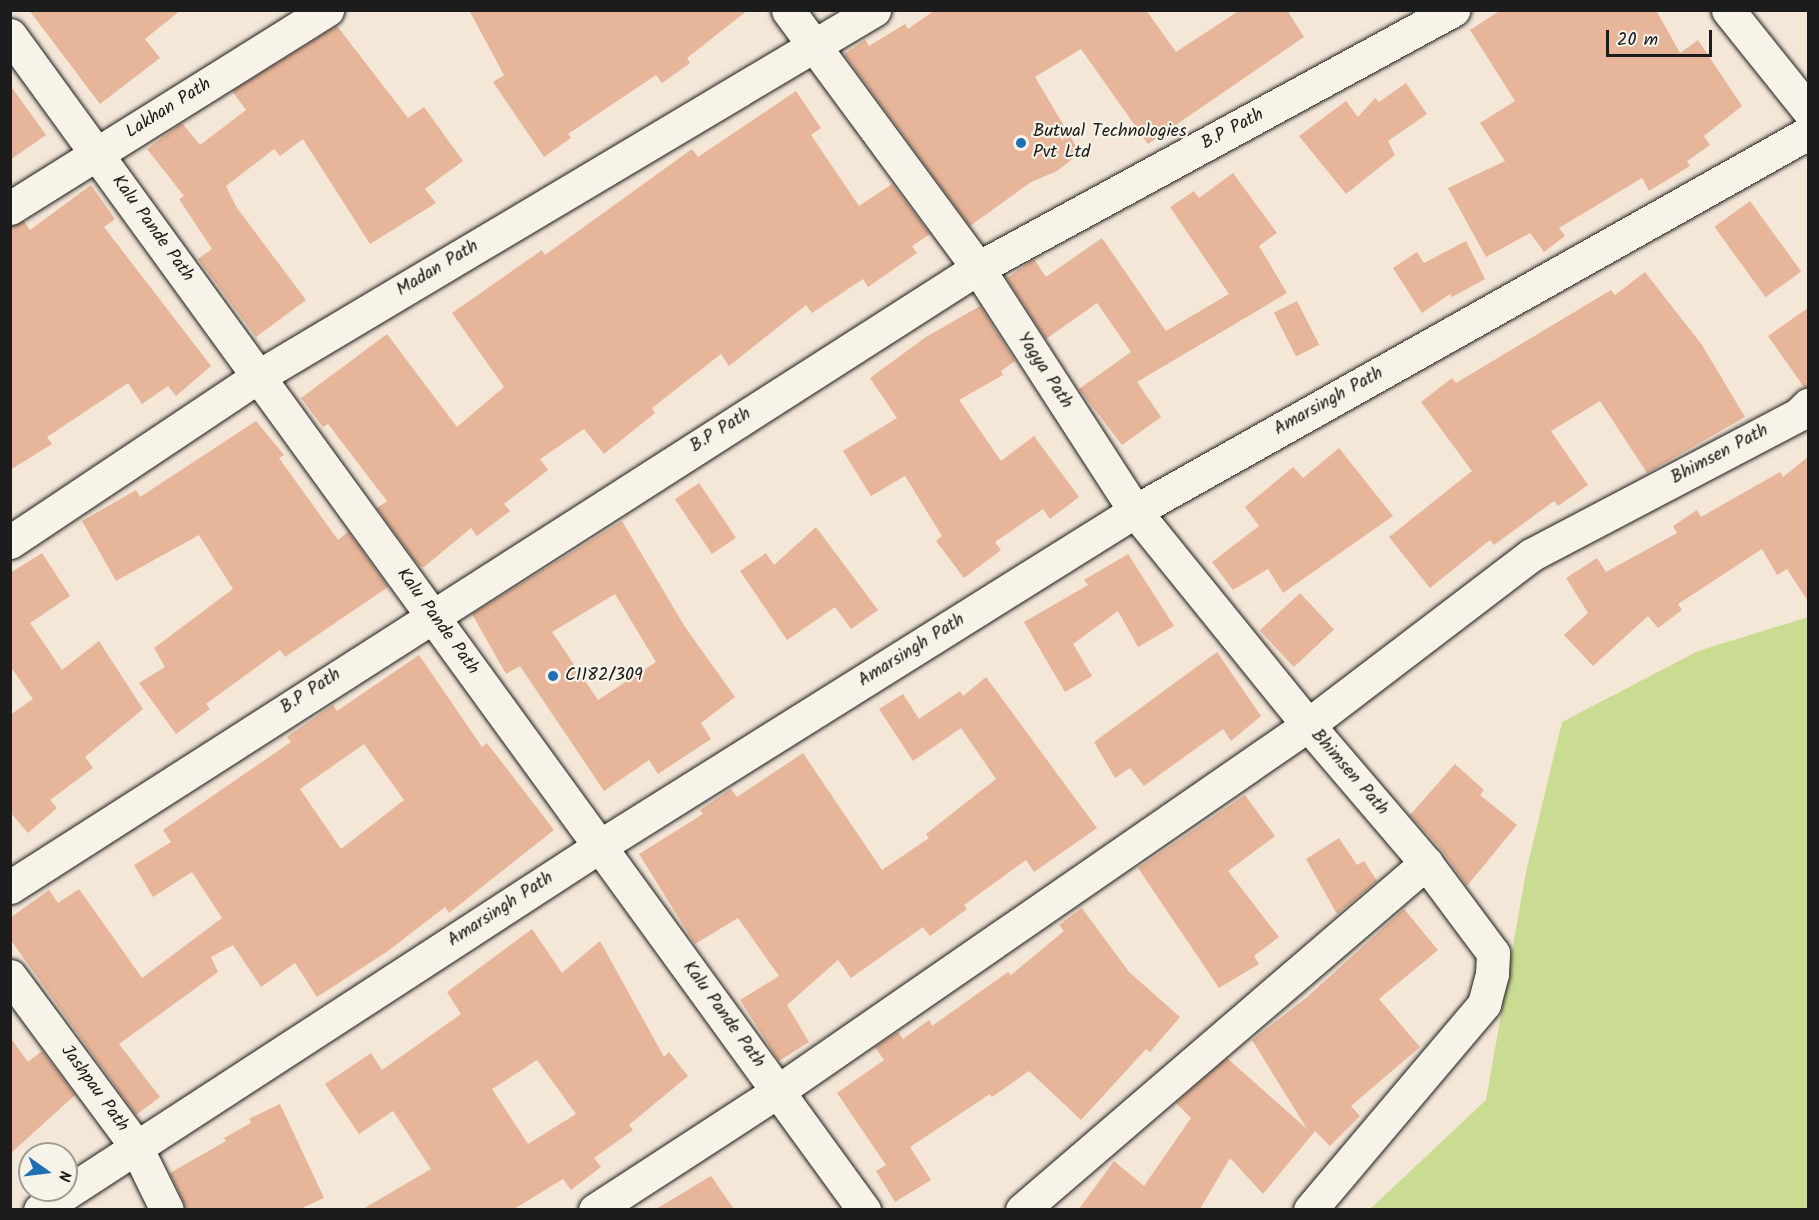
<!DOCTYPE html>
<html>
<head>
<meta charset="utf-8">
<style>
	body { margin:0 }
	#map { position:relative; width:1819px; height:1220px; overflow:hidden; background:#f4e7d8; font-family:Kalam,sans-serif }
	div>[style] { position:absolute }
	[style*='--x'] { left:calc(var(--x)*1px); top:calc(var(--y)*1px); width:calc(var(--w)*1px); rotate:calc(var(--a)*1deg) }
	.green>* { inset:0; background:#cadc91 }
	.building>* { inset:0; background:#e7b599; transform-origin:0 0 }
	.roads { filter:drop-shadow(0 0 2px #1c1c1c) drop-shadow(0 0 2px #1c1c1c) }
	.street>* { height:33px; margin:-16.5px; padding:0 16.5px; transform-origin:16.5px; border-radius:16.5px; background:#f7f3e8 }
	.dots>* { width:16px; height:16px; translate:-50% -50%; box-sizing:border-box; border:3px solid #f7f3e8; border-radius:50% }
	span { translate:-50% -50%; white-space:nowrap; text-align:center; line-height:1.15; -webkit-text-stroke:4.5px #f7f3e8; paint-order:stroke }
	.street-label { font-size:18px; color:#1c1c1c }
	.poi-label { font-size:18px; color:#1c1c1c }
	.left { translate:0 -50%; text-align:left }
	.frame { position:absolute; inset:0; border:12px solid #1c1c1c; pointer-events:none }
	.north { position:absolute; left:18px; top:1142px; width:60px; height:60px; box-sizing:border-box; background:#f7f3e8; border:2px solid #9f9d96; border-radius:50%; rotate:104deg; font-size:16px; font-weight:700; line-height:24px; text-align:center; color:#1c1c1c }
	.north::after { content:''; display:block; margin:auto; width:21px; height:27px; background:#1f6fb2; clip-path:polygon(50% 0,100% 100%,50% 72%,0 100%) }
	.scale { position:absolute; left:1606px; top:30px; width:106px; height:27px; box-sizing:border-box; border:3px solid #1c1c1c; border-top:0; padding-left:8px; font-size:18px; line-height:21px; white-space:nowrap; color:#1c1c1c; -webkit-text-stroke:4px #f7f3e8; paint-order:stroke }
</style>
</head>
<body>
<div id="map">
	<div class="green">
		<div style="clip-path:polygon(1808px 617px,1808px 1209px,1369px 1210px,1486px 1100px,1526px 872px,1562px 722px,1698px 651px)"></div>
	</div>
	<div class="building">
		<div style="clip-path:polygon(29px 10px,181px 10px,145px 39px,160px 58px,100px 104px)"></div>
		<div style="clip-path:polygon(469px 10px,748px 10px,687px 58px,690px 63px,662px 83px,656px 75px,568px 134px,571px 138px,544px 157px,493px 82px,504px 75px)"></div>
		<div style="clip-path:polygon(935px 10px,1146px 10px,1176px 52px,1240px 10px,1287px 10px,1304px 37px,1148px 144px,1081px 49px,1035px 77px,1080px 153px,1057px 171px,1031px 182px,970px 226px,844px 54px,865px 40px,869px 46px,905px 24px,908px 29px)"></div>
		<div style="clip-path:polygon(1501px 10px,1656px 10px,1680px 53px,1698px 40px,1742px 106px,1704px 136px,1710px 145px,1687px 161px,1690px 166px,1649px 191px,1642px 178px,1559px 228px,1565px 236px,1544px 252px,1530px 233px,1486px 257px,1448px 188px,1505px 161px,1480px 123px,1515px 101px,1470px 30px)"></div>
		<div style="clip-path:polygon(337px 26px,408px 118px,424px 107px,463px 161px,425px 189px,436px 203px,370px 244px,303px 139px,280px 156px,274px 149px,226px 186px,237px 208px,306px 300px,256px 337px,198px 259px,212px 249px,179px 199px,184px 196px,147px 149px,182px 123px,200px 145px,246px 110px,232px 91px)"></div>
		<div style="clip-path:polygon(1406px 83px,1427px 114px,1388px 141px,1395px 155px,1346px 194px,1299px 136px,1346px 101px,1358px 117px,1375px 98px,1379px 102px)"></div>
		<div style="clip-path:polygon(10px 85px,46px 135px,10px 160px)"></div>
		<div style="clip-path:polygon(796px 91px,821px 128px,811px 135px,859px 206px,892px 184px,930px 234px,912px 246px,917px 253px,868px 287px,863px 279px,812px 313px,806px 305px,729px 366px,721px 354px,652px 408px,655px 413px,604px 454px,584px 429px,540px 459px,548px 470px,504px 504px,510px 511px,477px 536px,471px 528px,424px 567px,419px 566px,377px 508px,387px 501px,328px 424px,323px 427px,301px 398px,387px 334px,457px 427px,504px 387px,452px 313px,542px 250px,545px 255px,692px 149px,698px 157px)"></div>
		<div style="clip-path:polygon(1233px 173px,1277px 233px,1259px 246px,1287px 293px,1137px 382px,1161px 417px,1122px 445px,1079px 389px,1131px 352px,1097px 303px,1046px 339px,1007px 278px,1034px 259px,1046px 277px,1102px 238px,1166px 331px,1229px 294px,1170px 207px,1194px 191px,1199px 198px)"></div>
		<div style="clip-path:polygon(91px 185px,115px 219px,104px 227px,211px 366px,176px 396px,168px 386px,142px 404px,128px 383px,47px 437px,52px 444px,10px 470px,10px 227px,24px 221px,30px 230px)"></div>
		<div style="left:1750px;top:201px;width:87px;height:44px;rotate:54deg"></div>
		<div style="clip-path:polygon(1466px 241px,1485px 279px,1452px 297px,1450px 294px,1422px 313px,1393px 268px,1417px 252px,1424px 263px)"></div>
		<div style="clip-path:polygon(1645px 272px,1702px 345px,1745px 417px,1647px 473px,1600px 401px,1551px 431px,1588px 485px,1558px 506px,1554px 501px,1494px 545px,1490px 540px,1430px 588px,1389px 537px,1472px 471px,1421px 402px,1452px 378px,1456px 383px,1611px 290px,1615px 295px)"></div>
		<div style="left:1297px;top:301px;width:49px;height:26px;rotate:63deg"></div>
		<div style="clip-path:polygon(980px 306px,1015px 361px,1001px 371px,1003px 375px,959px 400px,1001px 461px,1034px 436px,1079px 497px,1050px 519px,1043px 509px,995px 542px,1001px 550px,964px 578px,936px 541px,942px 536px,905px 476px,871px 496px,843px 451px,897px 418px,870px 378px,926px 337px)"></div>
		<div style="clip-path:polygon(1809px 307px,1809px 387px,1804px 387px,1768px 336px)"></div>
		<div style="clip-path:polygon(256px 421px,284px 455px,279px 458px,338px 540px,348px 532px,388px 587px,285px 657px,280px 650px,206px 704px,210px 709px,176px 734px,139px 683px,165px 667px,154px 648px,233px 589px,199px 535px,116px 581px,82px 521px,136px 490px,140px 497px)"></div>
		<div style="clip-path:polygon(1339px 448px,1393px 516px,1283px 593px,1268px 569px,1233px 590px,1212px 562px,1259px 526px,1245px 507px,1293px 467px,1303px 478px)"></div>
		<div style="clip-path:polygon(1809px 456px,1809px 603px,1787px 569px,1777px 575px,1762px 549px,1678px 604px,1682px 610px,1658px 628px,1648px 616px,1593px 666px,1564px 635px,1588px 613px,1566px 578px,1597px 558px,1606px 572px,1677px 533px,1673px 526px,1697px 510px,1701px 517px,1780px 472px,1783px 477px)"></div>
		<div style="left:699px;top:483px;width:66px;height:29px;rotate:56deg"></div>
		<div style="clip-path:polygon(evenodd,622px 521px,685px 627px,735px 697px,701px 723px,711px 739px,658px 774px,649px 760px,604px 791px,520px 666px,506px 674px,472px 614px,622px 521px,615px 594px,656px 662px,598px 700px,552px 632px,615px 594px)"></div>
		<div style="clip-path:polygon(816px 527px,878px 610px,851px 629px,835px 607px,787px 640px,740px 571px,766px 553px,774px 565px)"></div>
		<div style="clip-path:polygon(42px 553px,70px 596px,30px 623px,62px 670px,99px 641px,143px 709px,85px 757px,93px 768px,50px 800px,57px 808px,28px 833px,10px 812px,10px 715px,33px 699px,10px 666px,10px 573px)"></div>
		<div style="clip-path:polygon(1128px 554px,1174px 626px,1138px 647px,1118px 611px,1073px 644px,1092px 676px,1065px 692px,1024px 622px,1088px 585px,1084px 580px)"></div>
		<div style="left:1300px;top:593px;width:50px;height:55px;rotate:47deg"></div>
		<div style="clip-path:polygon(1217px 652px,1261px 716px,1231px 741px,1223px 729px,1144px 786px,1130px 768px,1115px 778px,1094px 742px)"></div>
		<div style="clip-path:polygon(evenodd,419px 655px,482px 747px,487px 743px,554px 830px,449px 913px,445px 907px,388px 951px,317px 997px,295px 963px,261px 987px,233px 945px,211px 957px,218px 972px,119px 1044px,160px 1097px,136px 1115px,10px 939px,10px 918px,49px 890px,58px 903px,79px 889px,142px 978px,222px 918px,192px 872px,153px 897px,134px 865px,171px 842px,163px 830px,291px 742px,287px 737px,333px 705px,337px 711px,419px 655px,364px 744px,404px 800px,341px 849px,300px 789px,364px 744px)"></div>
		<div style="clip-path:polygon(986px 677px,1097px 828px,1034px 872px,1026px 860px,964px 905px,967px 909px,930px 936px,923px 927px,851px 978px,838px 960px,787px 1005px,809px 1042px,779px 1061px,740px 1000px,779px 976px,738px 918px,695px 944px,639px 854px,703px 814px,700px 810px,731px 789px,737px 797px,803px 753px,882px 870px,929px 838px,926px 834px,996px 779px,961px 728px,913px 761px,879px 709px,903px 694px,919px 719px,960px 691px,963px 696px)"></div>
		<div style="clip-path:polygon(1455px 764px,1484px 790px,1480px 795px,1517px 825px,1467px 886px,1441px 849px,1410px 815px)"></div>
		<div style="clip-path:polygon(1245px 795px,1275px 836px,1228px 871px,1279px 937px,1254px 956px,1259px 964px,1219px 988px,1138px 868px)"></div>
		<div style="clip-path:polygon(1339px 838px,1357px 865px,1364px 861px,1377px 881px,1337px 914px,1306px 859px)"></div>
		<div style="clip-path:polygon(1082px 908px,1129px 972px,1180px 1017px,1150px 1052px,1146px 1049px,1081px 1120px,1029px 1071px,992px 1097px,990px 1094px,910px 1147px,931px 1180px,895px 1202px,876px 1171px,886px 1165px,837px 1093px,884px 1060px,875px 1047px,898px 1032px,903px 1039px,929px 1020px,932px 1026px,1008px 972px,1011px 975px,1064px 931px,1059px 925px)"></div>
		<div style="clip-path:polygon(1404px 909px,1438px 950px,1379px 999px,1420px 1047px,1351px 1106px,1360px 1116px,1330px 1146px,1315px 1131px,1263px 1194px,1230px 1158px,1200px 1209px,1079px 1209px,1114px 1161px,1144px 1186px,1191px 1118px,1176px 1103px,1227px 1058px,1307px 1129px,1252px 1040px,1306px 998px)"></div>
		<div style="clip-path:polygon(evenodd,532px 929px,562px 973px,600px 941px,664px 1057px,669px 1052px,688px 1076px,629px 1125px,633px 1130px,594px 1158px,601px 1167px,571px 1190px,563px 1179px,514px 1209px,363px 1209px,431px 1169px,393px 1111px,359px 1134px,325px 1084px,371px 1053px,382px 1070px,461px 1014px,447px 992px,532px 929px,537px 1060px,576px 1114px,528px 1144px,492px 1089px,537px 1060px)"></div>
		<div style="clip-path:polygon(10px 1037px,28px 1062px,42px 1051px,75px 1095px,10px 1154px)"></div>
		<div style="clip-path:polygon(280px 1104px,324px 1198px,300px 1209px,187px 1209px,170px 1173px,226px 1141px,224px 1138px,251px 1123px,249px 1119px)"></div>
		<div style="clip-path:polygon(711px 1176px,734px 1209px,656px 1209px)"></div>
	</div>
	<div class="roads">
		<div class="street">
			<div style="--x:1728;--y:10;--w:128;--a:51.3"></div>
			<div style="--x:10;--y:35;--w:1453;--a:53.99"></div>
			<div style="--x:10;--y:208;--w:374;--a:-32"></div>
			<div style="--x:10;--y:542;--w:299;--a:-33.7"></div>
			<div style="--x:259;--y:376;--w:716;--a:-30.76"></div>
			<div style="--x:10;--y:887;--w:1149;--a:-32.6"></div>
			<div style="--x:978;--y:268;--w:541;--a:-28.51"></div>
			<div style="--x:10;--y:976;--w:210;--a:53.5"></div>
			<div style="--x:135;--y:1145;--w:72;--a:63.8"></div>
			<div style="--x:40;--y:1210;--w:668;--a:-33.02"></div>
			<div style="--x:600;--y:846;--w:631;--a:-32.05"></div>
			<div style="--x:1135;--y:511;--w:772;--a:-29.32"></div>
			<div style="--x:595;--y:1210;--w:218;--a:-33"></div>
			<div style="--x:778;--y:1091;--w:644;--a:-34.63"></div>
			<div style="--x:1308;--y:725;--w:275;--a:-129"></div>
			<div style="--x:1135;--y:511;--w:289;--a:-122.9"></div>
			<div style="--x:978;--y:268;--w:320;--a:-126.4"></div>
			<div style="--x:1022;--y:1210;--w:533;--a:-40.66"></div>
			<div style="--x:1310;--y:1210;--w:270;--a:-49.8"></div>
			<div style="--x:1484;--y:1004;--w:31;--a:-75"></div>
			<div style="--x:1492;--y:974;--w:21;--a:-87"></div>
			<div style="--x:1493;--y:953;--w:112;--a:-126.7"></div>
			<div style="--x:1426;--y:863;--w:182;--a:-130.5"></div>
			<div style="--x:1308;--y:725;--w:280;--a:-37.3"></div>
			<div style="--x:1531;--y:555;--w:303;--a:-27.7"></div>
			<div style="--x:1799;--y:414;--w:13;--a:-45"></div>
		</div>
	</div>
	<div class="dots">
		<div style="left:1021px;top:143px;background:#1f6fb2"></div>
		<div style="left:553px;top:676px;background:#1f6fb2"></div>
	</div>
	<div class="street-label">
		<span style="left:169px;top:109px;rotate:-32deg">Lakhan Path</span>
		<span style="left:1233px;top:130px;rotate:-28deg">B.P Path</span>
		<span style="left:152px;top:229px;rotate:54deg">Kalu Pande Path</span>
		<span style="left:438px;top:269px;rotate:-31deg">Madan Path</span>
		<span style="left:1044px;top:371px;rotate:57deg">Yagya Path</span>
		<span style="left:1329px;top:402px;rotate:-29deg">Amarsingh Path</span>
		<span style="left:721px;top:431px;rotate:-32deg">B.P Path</span>
		<span style="left:1720px;top:455px;rotate:-28deg">Bhimsen Path</span>
		<span style="left:437px;top:622px;rotate:54deg">Kalu Pande Path</span>
		<span style="left:912px;top:651px;rotate:-32deg">Amarsingh Path</span>
		<span style="left:311px;top:692px;rotate:-33deg">B.P Path</span>
		<span style="left:1349px;top:773px;rotate:49deg">Bhimsen Path</span>
		<span style="left:501px;top:910px;rotate:-33deg">Amarsingh Path</span>
		<span style="left:723px;top:1015px;rotate:54deg">Kalu Pande Path</span>
		<span style="left:94px;top:1089px;rotate:54deg">Jashpau Path</span>
	</div>
	<div class="poi-label">
		<span class="left" style="left:1033px;top:143px">Butwal Technologies<br>Pvt Ltd</span>
		<span class="left" style="left:565px;top:676px">C1182/309</span>
	</div>
	<div class="frame"></div>
	<div class="north">N</div>
	<div class="scale">20 m</div>
</div>
</body>
</html>
